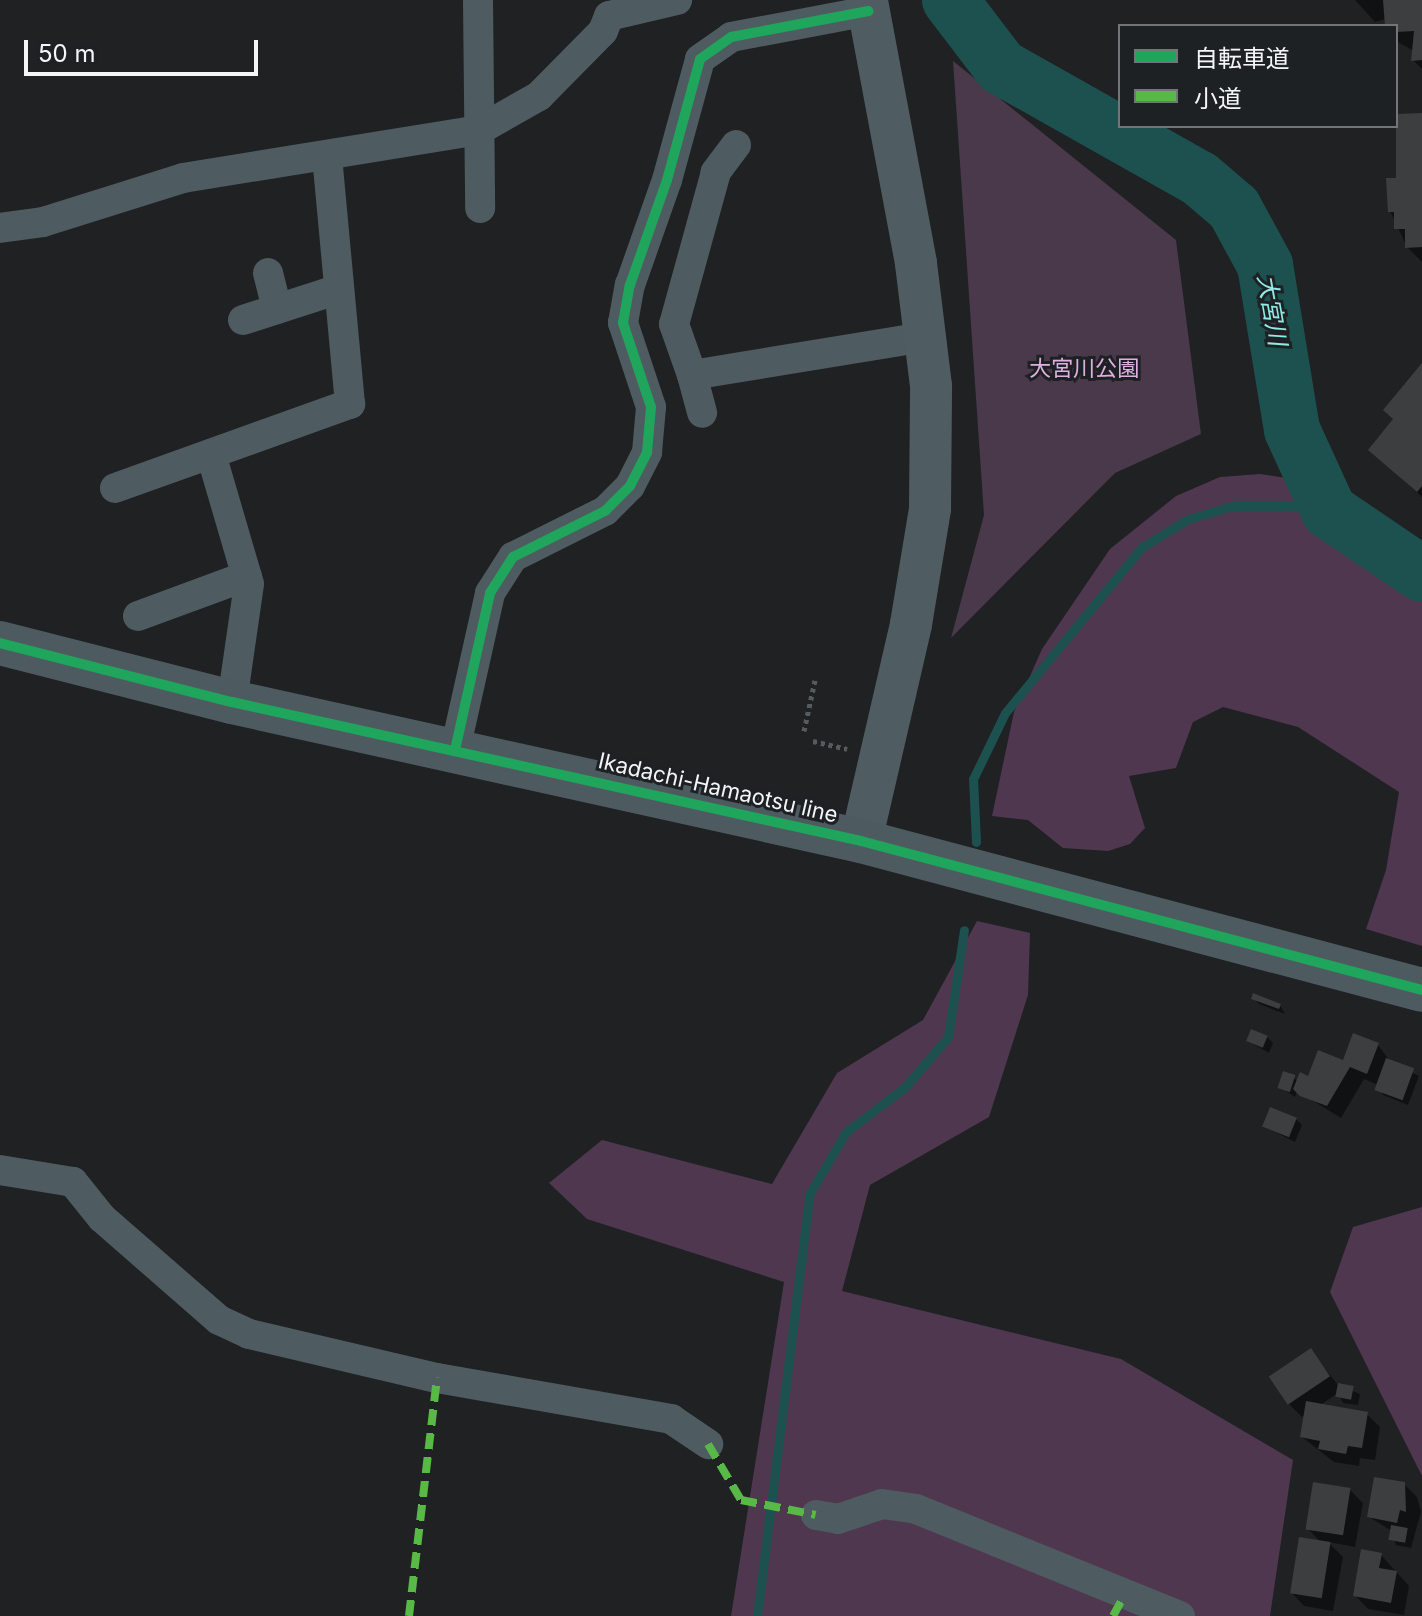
<!DOCTYPE html>
<html>
<head>
<meta charset="utf-8">
<style>
	body { margin:0 }
	#map { position:relative; width:1422px; height:1616px; overflow:hidden; background:#1f2123; font-family:Inter,"Noto Sans JP",sans-serif }
	div>[style] { position:absolute }
	[style*='--x'] { left:calc(var(--x)*1px); top:calc(var(--y)*1px); width:calc(var(--w)*1px); rotate:calc(var(--a)*1deg) }
	.green>* { inset:0; background:#4a384b }
	.forest>* { inset:0; background:#4f374f }
	.shadow>* { inset:0; background:#0007 }
	.stream>* { height:9px; margin:-4.5px; padding:0 4.5px; transform-origin:4.5px; border-radius:4.5px; background:#1c5150 }
	.river>* { height:56px; margin:-28px; padding:0 28px; transform-origin:28px; border-radius:28px; background:#1c5150 }
	.building>* { inset:0; background:#3d3e40; transform-origin:0 0 }
	.path>* { height:5px; margin-top:-2.5px; transform-origin:0; background:repeating-linear-gradient(90deg,#555c5f 0 4px,transparent 0 8px) }
	.street>* { height:30px; margin:-15px; padding:0 15px; transform-origin:15px; border-radius:15px; background:#4e5b60 }
	.secondary>* { height:42px; margin:-21px; padding:0 21px; transform-origin:21px; border-radius:21px; background:#4f5d63 }
	.primary>* { height:44px; margin:-22px; padding:0 22px; transform-origin:22px; border-radius:22px; background:#4d5b61 }
	.quiet>* { height:8px; margin-top:-4px; transform-origin:0; background:repeating-linear-gradient(90deg,#58b947 0 16px,transparent 0 24px) }
	.cycleway>* { height:10px; margin:-5px; padding:0 5px; transform-origin:5px; border-radius:5px; background:#20a55d }
	span { translate:-50% -50%; white-space:nowrap; text-align:center; line-height:1.15; -webkit-text-stroke:6px #1e2124; paint-order:stroke }
	.park-label { font-size:22px; color:#e0aee1 }
	.street-label { font-size:22px; color:#f3f5f7 }
	.water-label { font-size:24px; color:#8eebe5; font-style:italic }
	.legend { position:absolute; left:1118px; top:24px; width:280px; height:104px; box-sizing:border-box; background:#1e2124; border:2px solid #737678; margin:0; padding:10px 14px; list-style:none; font-size:24px; color:#f3f5f7 }
	.legend li { display:flex; align-items:center; gap:16px; height:40px }
	.legend b { width:40px; border:2px solid #737678 }
	.scale { position:absolute; left:24px; top:40px; width:234px; height:36px; box-sizing:border-box; border:4px solid #f3f5f7; border-top:0; padding-left:10px; font-size:24px; line-height:28px; white-space:nowrap; color:#f3f5f7; -webkit-text-stroke:6px #1e2124; paint-order:stroke }
</style>
</head>
<body>
<div id="map">
	<div class="green">
		<div style="clip-path:polygon(953px 61px,1176px 240px,1201px 434px,1115px 473px,951px 638px,984px 515px)"></div>
	</div>
	<div class="forest">
		<div style="clip-path:polygon(1260px 474px,1294px 479px,1316px 519px,1383px 569px,1422px 585px,1422px 946px,1366px 929px,1386px 870px,1399px 792px,1298px 727px,1223px 707px,1193px 722px,1176px 768px,1129px 776px,1145px 828px,1130px 844px,1108px 851px,1063px 848px,1028px 820px,992px 816px,1014px 712px,1042px 649px,1110px 549px,1176px 496px,1220px 477px)"></div>
		<div style="clip-path:polygon(977px 921px,1030px 933px,1028px 995px,989px 1117px,870px 1185px,842px 1291px,1121px 1359px,1293px 1460px,1270px 1616px,731px 1616px,784px 1282px,587px 1219px,549px 1183px,602px 1140px,772px 1184px,837px 1073px,923px 1020px)"></div>
		<div style="clip-path:polygon(1422px 1207px,1422px 1476px,1330px 1292px,1353px 1227px)"></div>
	</div>
	<div class="shadow">
		<div style="clip-path:polygon(1422px 0,1422px 69px,1413px 60px,1414px 51px,1396px 41px,1396px 26px,1387px 26px,1386px 19px,1375px 22px,1355px 0)"></div>
		<div style="clip-path:polygon(1422px 115px,1422px 262px,1407px 247px,1390px 211px,1398px 180px,1396px 116px)"></div>
		<div style="clip-path:polygon(1422px 366px,1422px 497px,1370px 450px,1395px 419px)"></div>
		<div style="clip-path:polygon(1253px 998px,1280px 1005px,1285px 1014px,1259px 1004px)"></div>
		<div style="clip-path:polygon(1267px 1037px,1273px 1043px,1269px 1053px,1248px 1041px)"></div>
		<div style="clip-path:polygon(1378px 1045px,1390px 1061px,1419px 1076px,1408px 1105px,1383px 1095px,1378px 1085px,1364px 1079px,1341px 1118px,1297px 1091px,1295px 1097px,1279px 1087px,1284px 1073px,1298px 1081px,1309px 1078px)"></div>
		<div style="clip-path:polygon(1296px 1119px,1302px 1125px,1295px 1142px,1265px 1127px)"></div>
		<div style="clip-path:polygon(1311px 1351px,1338px 1385px,1360px 1394px,1358px 1405px,1343px 1403px,1338px 1393px,1319px 1406px,1367px 1414px,1380px 1427px,1375px 1460px,1360px 1458px,1359px 1466px,1334px 1462px,1302px 1437px,1306px 1414px,1302px 1417px,1289px 1404px)"></div>
		<div style="clip-path:polygon(1404px 1484px,1417px 1497px,1421px 1512px,1411px 1548px,1396px 1545px,1392px 1531px,1369px 1517px)"></div>
		<div style="clip-path:polygon(1350px 1490px,1363px 1503px,1355px 1547px,1328px 1542px,1343px 1557px,1333px 1611px,1304px 1606px,1291px 1592px,1322px 1543px,1307px 1528px)"></div>
		<div style="clip-path:polygon(1381px 1555px,1409px 1586px,1404px 1615px,1368px 1609px,1355px 1595px)"></div>
	</div>
	<div class="stream">
		<div style="--x:976;--y:842;--w:63;--a:-92.7"></div>
		<div style="--x:973;--y:779;--w:73;--a:-64.1"></div>
		<div style="--x:1005;--y:713;--w:215;--a:-50.5"></div>
		<div style="--x:1142;--y:547;--w:54;--a:-31.3"></div>
		<div style="--x:1188;--y:519;--w:46;--a:-16.5"></div>
		<div style="--x:1232;--y:506;--w:69;--a:0"></div>
		<div style="--x:1301;--y:506;--w:23;--a:-20"></div>
		<div style="--x:757;--y:1616;--w:426;--a:-82.9"></div>
		<div style="--x:810;--y:1193;--w:71;--a:-59.5"></div>
		<div style="--x:846;--y:1132;--w:74;--a:-37.3"></div>
		<div style="--x:905;--y:1087;--w:66;--a:-49.3"></div>
		<div style="--x:948;--y:1037;--w:108;--a:-81.5"></div>
	</div>
	<div class="river">
		<div style="--x:950;--y:0;--w:84;--a:52.7"></div>
		<div style="--x:1001;--y:67;--w:228;--a:29.4"></div>
		<div style="--x:1200;--y:179;--w:45;--a:40.5"></div>
		<div style="--x:1234;--y:208;--w:65;--a:61.5"></div>
		<div style="--x:1265;--y:265;--w:167;--a:80.7"></div>
		<div style="--x:1292;--y:430;--w:89;--a:65.4"></div>
		<div style="--x:1329;--y:511;--w:112;--a:34.1"></div>
	</div>
	<div class="building">
		<div style="clip-path:polygon(1383px 0,1422px 0,1422px 60px,1411px 61px,1414px 31px,1396px 32px,1396px 26px,1385px 26px)"></div>
		<div style="clip-path:polygon(1422px 113px,1422px 247px,1405px 248px,1405px 229px,1394px 229px,1394px 212px,1388px 212px,1386px 178px,1396px 178px,1396px 114px)"></div>
		<div style="clip-path:polygon(1422px 363px,1422px 486px,1417px 492px,1368px 450px,1393px 419px,1383px 410px)"></div>
		<div style="clip-path:polygon(1253px 993px,1281px 1004px,1279px 1009px,1251px 999px)"></div>
		<div style="left:1251px;top:1029px;width:18px;height:13px;rotate:22deg"></div>
		<div style="clip-path:polygon(1353px 1033px,1379px 1043px,1367px 1074px,1350px 1067px,1327px 1106px,1300px 1096px,1293px 1089px,1300px 1072px,1308px 1076px,1318px 1050px,1343px 1060px)"></div>
		<div style="left:1386px;top:1058px;width:30px;height:34px;rotate:20deg"></div>
		<div style="left:1283px;top:1071px;width:13px;height:18px;rotate:18deg"></div>
		<div style="left:1270px;top:1107px;width:29px;height:21px;rotate:22deg"></div>
		<div style="left:1311px;top:1348px;width:34px;height:51px;rotate:56deg"></div>
		<div style="left:1338px;top:1383px;width:16px;height:14px;rotate:11deg"></div>
		<div style="clip-path:polygon(1306px 1401px,1368px 1412px,1362px 1448px,1348px 1446px,1346px 1454px,1318px 1449px,1320px 1441px,1300px 1437px)"></div>
		<div style="clip-path:polygon(1374px 1477px,1405px 1482px,1406px 1512px,1400px 1510px,1397px 1523px,1367px 1517px)"></div>
		<div style="left:1313px;top:1482px;width:38px;height:48px;rotate:9deg"></div>
		<div style="left:1391px;top:1525px;width:17px;height:15px;rotate:10deg"></div>
		<div style="left:1299px;top:1537px;width:32px;height:57px;rotate:9deg"></div>
		<div style="clip-path:polygon(1361px 1549px,1382px 1553px,1379px 1568px,1397px 1571px,1391px 1603px,1353px 1596px)"></div>
	</div>
	<div class="path">
		<div style="--x:804;--y:731;--w:52;--a:-77.8"></div>
		<div style="--x:813;--y:741;--w:35;--a:13"></div>
	</div>
	<div class="street">
		<div style="--x:478;--y:0;--w:208;--a:89.4"></div>
		<div style="--x:736;--y:145;--w:34;--a:127"></div>
		<div style="--x:716;--y:172;--w:158;--a:105.4"></div>
		<div style="--x:674;--y:324;--w:54;--a:70.6"></div>
		<div style="--x:692;--y:375;--w:236;--a:-9.3"></div>
		<div style="--x:0;--y:228;--w:43;--a:-7.9"></div>
		<div style="--x:43;--y:222;--w:147;--a:-17.4"></div>
		<div style="--x:183;--y:178;--w:300;--a:-9.2"></div>
		<div style="--x:479;--y:130;--w:69;--a:-29.5"></div>
		<div style="--x:539;--y:96;--w:91;--a:-45.4"></div>
		<div style="--x:603;--y:31;--w:16;--a:-68"></div>
		<div style="--x:609;--y:16;--w:70;--a:-13.2"></div>
		<div style="--x:268;--y:273;--w:37;--a:76"></div>
		<div style="--x:243;--y:320;--w:101;--a:-17.9"></div>
		<div style="--x:692;--y:375;--w:39;--a:75"></div>
		<div style="--x:211;--y:454;--w:135;--a:73.7"></div>
		<div style="--x:249;--y:584;--w:119;--a:98.2"></div>
		<div style="--x:115;--y:488;--w:250;--a:-19.7"></div>
		<div style="--x:350;--y:404;--w:250;--a:-95.3"></div>
		<div style="--x:138;--y:616;--w:116;--a:-20.2"></div>
		<div style="--x:455;--y:750;--w:161;--a:-77.4"></div>
		<div style="--x:490;--y:593;--w:43;--a:-57.4"></div>
		<div style="--x:513;--y:557;--w:103;--a:-26.6"></div>
		<div style="--x:605;--y:511;--w:35;--a:-45"></div>
		<div style="--x:630;--y:486;--w:38;--a:-63"></div>
		<div style="--x:647;--y:452;--w:45;--a:-84.9"></div>
		<div style="--x:651;--y:407;--w:89;--a:-108.4"></div>
		<div style="--x:623;--y:323;--w:39;--a:-80"></div>
		<div style="--x:630;--y:285;--w:111;--a:-70.6"></div>
		<div style="--x:667;--y:180;--w:125;--a:-74.7"></div>
		<div style="--x:700;--y:59;--w:38;--a:-35"></div>
		<div style="--x:731;--y:37;--w:140;--a:-10.7"></div>
		<div style="--x:0;--y:1170;--w:74;--a:9.3"></div>
		<div style="--x:73;--y:1182;--w:46;--a:51.1"></div>
		<div style="--x:102;--y:1218;--w:155;--a:41.1"></div>
		<div style="--x:219;--y:1320;--w:33;--a:25"></div>
		<div style="--x:249;--y:1334;--w:193;--a:13.2"></div>
		<div style="--x:437;--y:1378;--w:238;--a:9.9"></div>
		<div style="--x:671;--y:1419;--w:45;--a:34"></div>
		<div style="--x:816;--y:1515;--w:22;--a:10"></div>
		<div style="--x:838;--y:1519;--w:46;--a:-18.8"></div>
		<div style="--x:882;--y:1504;--w:34;--a:8"></div>
		<div style="--x:916;--y:1509;--w:285;--a:22.1"></div>
	</div>
	<div class="secondary">
		<div style="--x:861;--y:841;--w:223;--a:-77"></div>
		<div style="--x:911;--y:624;--w:117;--a:-80.6"></div>
		<div style="--x:930;--y:509;--w:123;--a:-89.5"></div>
		<div style="--x:931;--y:386;--w:124;--a:-97"></div>
		<div style="--x:916;--y:263;--w:268;--a:-100.6"></div>
	</div>
	<div class="primary">
		<div style="--x:0;--y:643;--w:239;--a:14.3"></div>
		<div style="--x:232;--y:702;--w:644;--a:12.46"></div>
		<div style="--x:861;--y:841;--w:580;--a:14.87"></div>
	</div>
	<div class="quiet">
		<div style="--x:708;--y:1444;--w:65;--a:59.5"></div>
		<div style="--x:741;--y:1500;--w:76;--a:11.3"></div>
		<div style="--x:409;--y:1616;--w:240;--a:-83.3"></div>
		<div style="--x:1113;--y:1616;--w:23;--a:-61"></div>
	</div>
	<div class="cycleway">
		<div style="--x:0;--y:643;--w:239;--a:14.3"></div>
		<div style="--x:232;--y:702;--w:644;--a:12.46"></div>
		<div style="--x:861;--y:841;--w:580;--a:14.87"></div>
		<div style="--x:455;--y:750;--w:161;--a:-77.4"></div>
		<div style="--x:490;--y:593;--w:43;--a:-57.4"></div>
		<div style="--x:513;--y:557;--w:103;--a:-26.6"></div>
		<div style="--x:605;--y:511;--w:35;--a:-45"></div>
		<div style="--x:630;--y:486;--w:38;--a:-63"></div>
		<div style="--x:647;--y:452;--w:45;--a:-84.9"></div>
		<div style="--x:651;--y:407;--w:89;--a:-108.4"></div>
		<div style="--x:623;--y:323;--w:39;--a:-80"></div>
		<div style="--x:630;--y:285;--w:111;--a:-70.6"></div>
		<div style="--x:667;--y:180;--w:125;--a:-74.7"></div>
		<div style="--x:700;--y:59;--w:38;--a:-35"></div>
		<div style="--x:731;--y:37;--w:140;--a:-10.7"></div>
	</div>
	<div class="park-label">
		<span style="left:1084px;top:369px">大宮川公園</span>
	</div>
	<div class="street-label">
		<span style="left:718px;top:788px;rotate:13deg">Ikadachi-Hamaotsu line</span>
	</div>
	<div class="water-label">
		<span style="left:1272px;top:310px;rotate:80deg">大宮川</span>
	</div>
	<ul class="legend">
	<li><b style="height:10px;background:#20a55d"></b>自転車道</li>
	<li><b style="height:10px;background:#58b947"></b>小道</li>
	</ul>
	<div class="scale">50 m</div>
</div>
</body>
</html>
